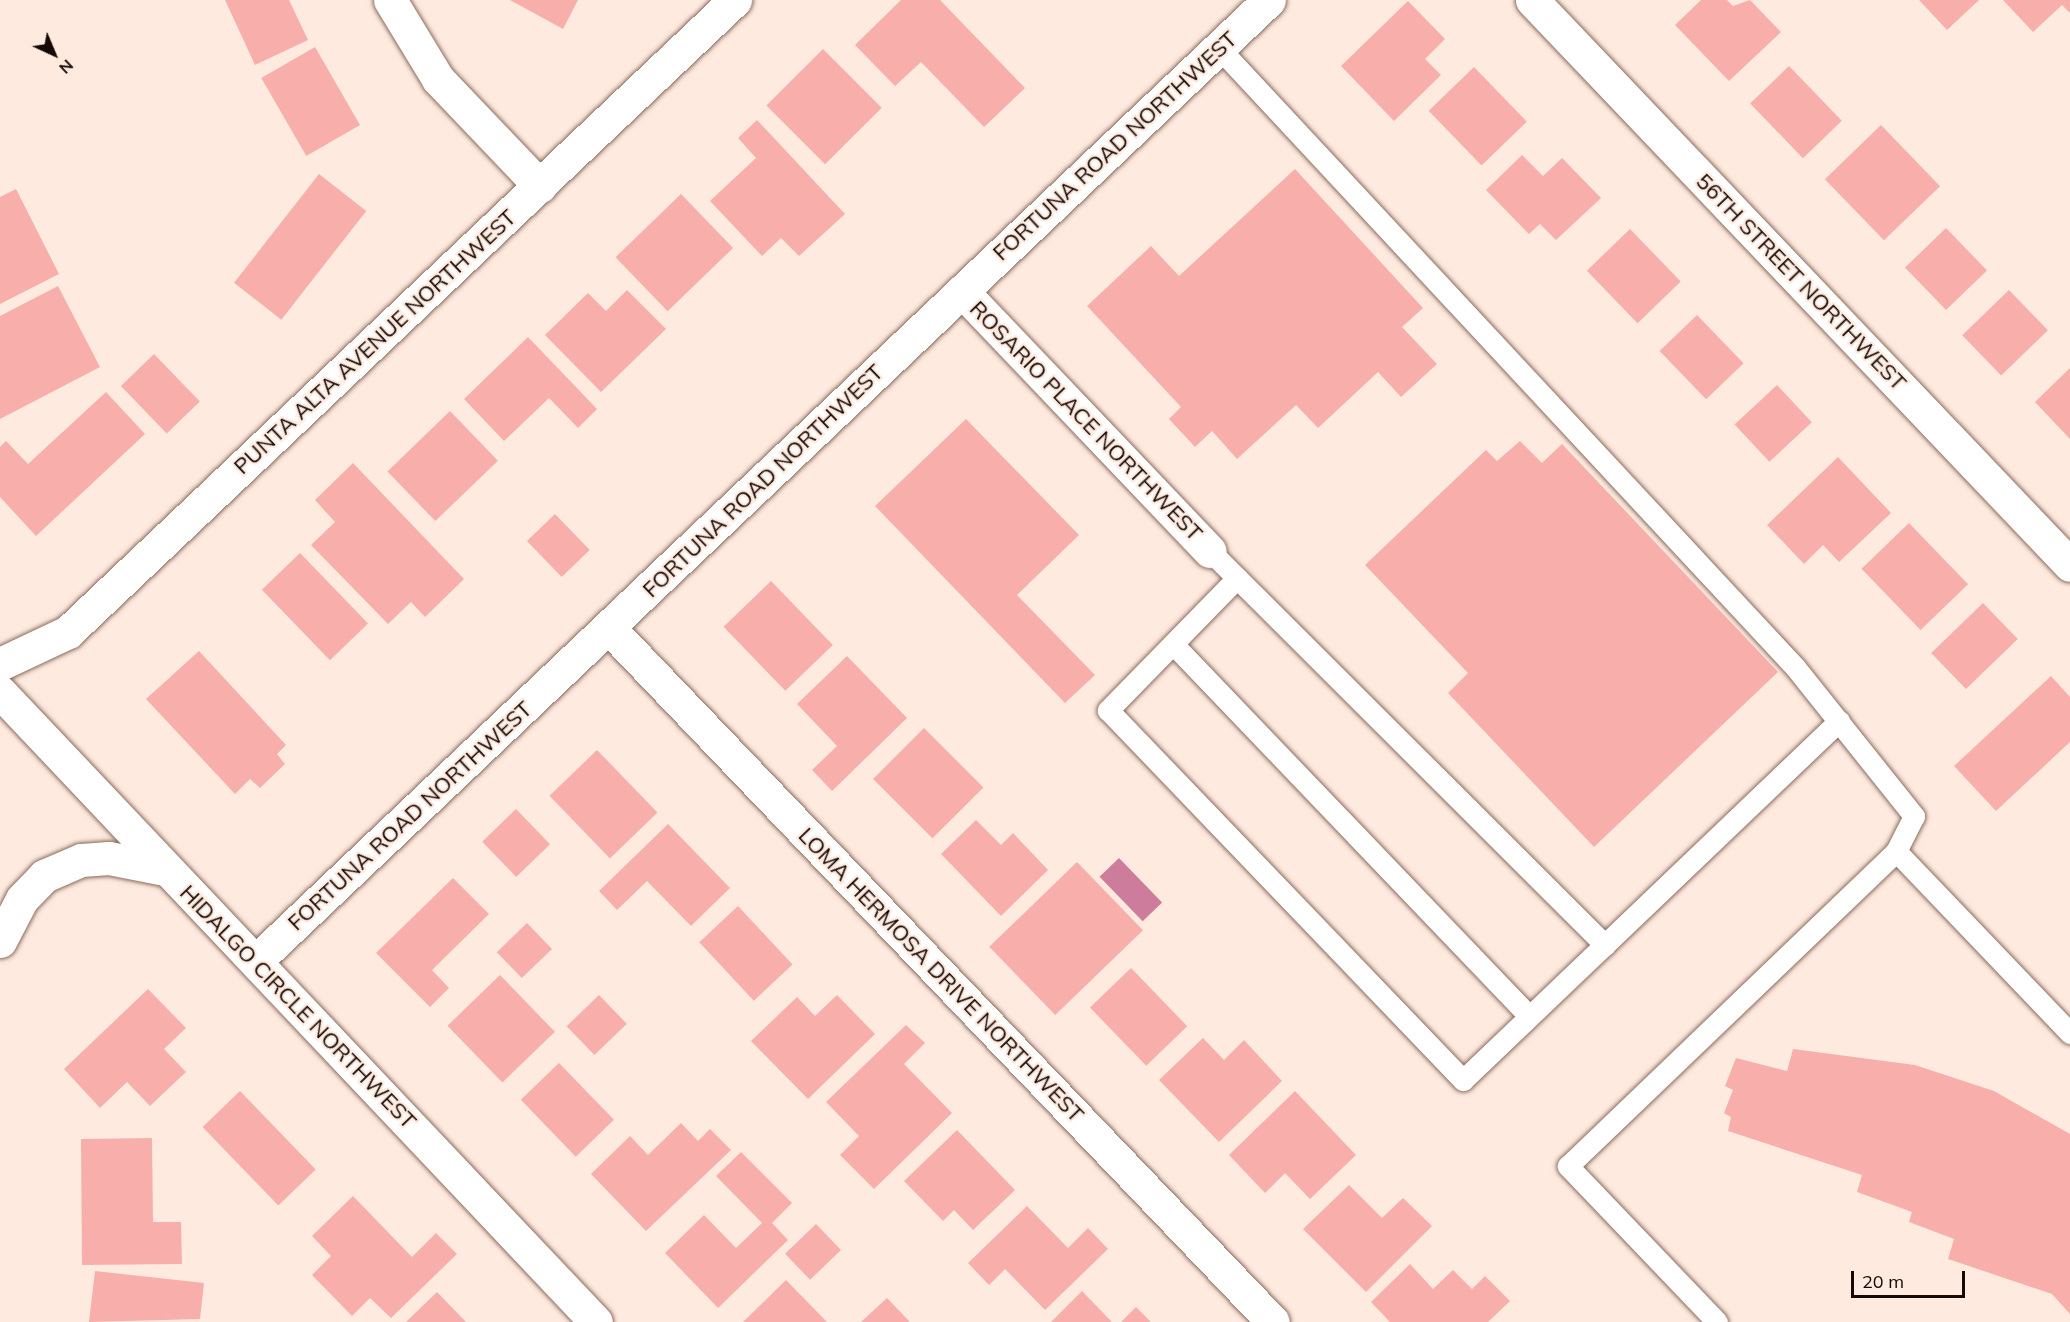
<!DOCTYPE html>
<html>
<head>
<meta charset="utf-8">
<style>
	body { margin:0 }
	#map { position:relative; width:2070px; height:1322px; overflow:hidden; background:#feeadf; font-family:Mulish,sans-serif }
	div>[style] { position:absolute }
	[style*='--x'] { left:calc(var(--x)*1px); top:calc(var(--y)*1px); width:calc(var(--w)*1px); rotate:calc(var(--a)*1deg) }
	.water>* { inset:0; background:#cd7c9c; transform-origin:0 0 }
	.building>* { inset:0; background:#f8afac; transform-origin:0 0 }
	.roads { filter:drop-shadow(0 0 2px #8a6c5d) drop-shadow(0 0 2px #8a6c5d) }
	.lane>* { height:21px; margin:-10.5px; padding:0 10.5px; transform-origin:10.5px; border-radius:10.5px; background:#fff }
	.street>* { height:33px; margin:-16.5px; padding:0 16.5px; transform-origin:16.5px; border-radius:16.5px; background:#fff }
	.secondary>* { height:33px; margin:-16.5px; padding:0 16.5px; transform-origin:16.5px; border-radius:16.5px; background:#fff }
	span { translate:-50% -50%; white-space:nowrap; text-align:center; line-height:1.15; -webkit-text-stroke:4.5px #feeadf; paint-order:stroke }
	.street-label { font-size:22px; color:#140905 }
	.north { position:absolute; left:24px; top:24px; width:60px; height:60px; -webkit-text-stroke:4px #feeadf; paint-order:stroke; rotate:136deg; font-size:16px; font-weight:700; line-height:24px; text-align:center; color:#140905 }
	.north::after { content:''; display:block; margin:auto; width:21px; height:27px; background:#140905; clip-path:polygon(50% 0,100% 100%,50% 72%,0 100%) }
	.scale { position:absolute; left:1851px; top:1271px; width:114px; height:27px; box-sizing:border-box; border:3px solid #140905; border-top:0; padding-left:8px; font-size:18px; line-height:21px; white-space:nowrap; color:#140905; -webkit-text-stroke:4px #feeadf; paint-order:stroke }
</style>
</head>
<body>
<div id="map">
	<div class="water">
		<div style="left:1119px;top:858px;width:62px;height:27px;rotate:46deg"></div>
	</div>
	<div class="building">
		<div style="clip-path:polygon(225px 0,289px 0,308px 40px,255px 65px)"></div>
		<div style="clip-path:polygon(510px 0,578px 0,563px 29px)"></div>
		<div style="clip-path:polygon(901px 0,940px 0,1025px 88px,984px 127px,921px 62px,895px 86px,855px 45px)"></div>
		<div style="clip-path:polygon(1701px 0,1727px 0,1733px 6px,1750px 0,1781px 32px,1729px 81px,1675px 25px)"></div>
		<div style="clip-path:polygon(1919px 0,1979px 0,1947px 30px)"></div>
		<div style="clip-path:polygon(2003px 0,2070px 0,2070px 13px,2062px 5px,2033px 32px)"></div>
		<div style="clip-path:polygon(1408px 1px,1445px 39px,1425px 59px,1441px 75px,1394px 121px,1341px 66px)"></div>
		<div style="left:315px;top:47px;width:90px;height:62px;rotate:60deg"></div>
		<div style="left:823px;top:49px;width:83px;height:80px;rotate:45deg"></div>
		<div style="left:1789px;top:66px;width:76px;height:54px;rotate:46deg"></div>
		<div style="left:1474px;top:67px;width:76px;height:63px;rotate:46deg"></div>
		<div style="clip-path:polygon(757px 120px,845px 214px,799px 256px,781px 238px,762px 256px,710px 201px,756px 158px,738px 138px)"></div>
		<div style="left:1881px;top:125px;width:85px;height:78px;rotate:46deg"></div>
		<div style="clip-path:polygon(1522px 155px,1543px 176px,1562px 158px,1601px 198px,1556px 240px,1540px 224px,1529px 234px,1486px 190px)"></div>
		<div style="clip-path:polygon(1295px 169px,1423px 308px,1402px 327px,1437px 364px,1401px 397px,1378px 372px,1318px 428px,1296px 405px,1237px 459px,1212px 431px,1195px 447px,1169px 419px,1181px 407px,1087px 306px,1151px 246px,1179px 276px)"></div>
		<div style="left:319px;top:174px;width:60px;height:138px;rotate:38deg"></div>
		<div style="clip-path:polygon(16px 189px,59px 274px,0 304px,0 197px)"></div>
		<div style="left:681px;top:194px;width:75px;height:91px;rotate:46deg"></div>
		<div style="left:1946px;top:228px;width:59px;height:57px;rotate:46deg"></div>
		<div style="left:1630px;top:229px;width:73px;height:60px;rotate:46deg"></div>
		<div style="clip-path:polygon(58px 286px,100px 367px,0 419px,0 316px)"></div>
		<div style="clip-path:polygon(627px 290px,666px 329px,601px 392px,545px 335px,588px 293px,606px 311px)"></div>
		<div style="left:2009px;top:290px;width:56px;height:65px;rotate:46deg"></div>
		<div style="left:1697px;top:315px;width:67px;height:52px;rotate:46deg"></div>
		<div style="clip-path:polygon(528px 337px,597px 409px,578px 428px,549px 398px,504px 441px,464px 399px)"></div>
		<div style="left:154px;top:354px;width:66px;height:46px;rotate:46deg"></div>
		<div style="clip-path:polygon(2070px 368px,2070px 439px,2035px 402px)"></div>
		<div style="left:1777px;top:385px;width:51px;height:58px;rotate:47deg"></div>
		<div style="clip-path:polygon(106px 392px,145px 434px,36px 536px,0 497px,0 447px,6px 441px,28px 464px)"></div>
		<div style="left:450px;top:411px;width:69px;height:87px;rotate:46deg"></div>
		<div style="clip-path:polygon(966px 419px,1079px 535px,1017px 595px,1095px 675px,1065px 703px,875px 506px)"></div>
		<div style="clip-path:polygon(1520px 441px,1542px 463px,1562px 444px,1778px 672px,1594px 847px,1448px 693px,1468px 673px,1365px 565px,1486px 450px,1497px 461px)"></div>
		<div style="clip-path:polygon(1838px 457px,1891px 513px,1839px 562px,1823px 545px,1804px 564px,1767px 525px)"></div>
		<div style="clip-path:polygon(353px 463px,464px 579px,425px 617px,411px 602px,388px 624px,311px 545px,335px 522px,315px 500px)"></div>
		<div style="left:555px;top:514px;width:50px;height:39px;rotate:46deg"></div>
		<div style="left:1909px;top:523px;width:85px;height:66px;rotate:46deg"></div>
		<div style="left:300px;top:553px;width:98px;height:53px;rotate:46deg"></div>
		<div style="left:771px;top:581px;width:89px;height:66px;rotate:46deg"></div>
		<div style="left:1983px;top:603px;width:50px;height:72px;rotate:46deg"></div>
		<div style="clip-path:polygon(199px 651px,286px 745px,277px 754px,285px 764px,260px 788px,250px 779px,235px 794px,146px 699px)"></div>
		<div style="clip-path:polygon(847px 656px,907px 718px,832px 791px,812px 770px,837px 746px,797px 704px)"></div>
		<div style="clip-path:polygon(2051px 676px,2070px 697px,2070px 742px,1996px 811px,1954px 766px)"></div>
		<div style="left:924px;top:728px;width:84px;height:72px;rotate:45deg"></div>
		<div style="left:597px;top:750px;width:87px;height:66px;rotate:46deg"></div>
		<div style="left:516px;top:809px;width:49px;height:47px;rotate:46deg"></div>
		<div style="clip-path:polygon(976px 820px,1001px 845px,1013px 833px,1048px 870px,1001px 916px,941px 854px)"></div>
		<div style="clip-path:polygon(668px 824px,730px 888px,691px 926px,647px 881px,617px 910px,599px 891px)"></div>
		<div style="left:1077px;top:862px;width:95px;height:122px;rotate:46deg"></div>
		<div style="clip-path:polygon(453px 878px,489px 914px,432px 970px,449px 988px,430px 1007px,376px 953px)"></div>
		<div style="left:738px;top:906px;width:80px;height:53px;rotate:47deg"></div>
		<div style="left:527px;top:923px;width:36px;height:42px;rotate:46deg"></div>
		<div style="left:1131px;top:968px;width:81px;height:57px;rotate:46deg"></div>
		<div style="left:500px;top:975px;width:79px;height:73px;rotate:46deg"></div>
		<div style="clip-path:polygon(148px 989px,186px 1028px,164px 1049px,186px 1072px,150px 1106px,127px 1082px,100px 1108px,64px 1069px)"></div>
		<div style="left:599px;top:995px;width:40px;height:45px;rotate:46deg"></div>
		<div style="clip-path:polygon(837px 995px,875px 1034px,808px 1099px,751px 1041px,797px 997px,815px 1016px)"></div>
		<div style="clip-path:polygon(906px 1025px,925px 1043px,904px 1064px,952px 1113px,874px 1189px,840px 1155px,859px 1136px,826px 1102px)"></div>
		<div style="clip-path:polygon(1203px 1038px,1224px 1060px,1244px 1040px,1282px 1081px,1219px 1142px,1159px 1080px)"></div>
		<div style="clip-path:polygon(1793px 1049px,1915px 1065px,1994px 1091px,2070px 1134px,2070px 1314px,2052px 1294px,1948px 1259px,1954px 1239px,1909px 1222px,1912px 1212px,1857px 1192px,1862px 1175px,1728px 1131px,1731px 1117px,1724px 1113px,1733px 1090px,1725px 1086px,1736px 1058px,1787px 1071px)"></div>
		<div style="left:559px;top:1063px;width:79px;height:53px;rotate:46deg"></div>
		<div style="left:240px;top:1091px;width:109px;height:52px;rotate:46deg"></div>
		<div style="clip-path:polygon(1295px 1091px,1356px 1155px,1310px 1199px,1285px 1173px,1265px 1193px,1229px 1155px)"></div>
		<div style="clip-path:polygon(681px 1123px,698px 1141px,710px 1129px,731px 1150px,646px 1231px,591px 1174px,630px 1136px,648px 1155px)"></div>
		<div style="clip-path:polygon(957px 1130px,1015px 1190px,973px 1230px,954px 1210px,943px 1221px,904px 1181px)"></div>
		<div style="clip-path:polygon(152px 1138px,153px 1222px,181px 1222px,182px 1264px,82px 1265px,81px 1139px)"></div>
		<div style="clip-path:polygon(741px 1152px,792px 1203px,772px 1223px,788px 1240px,718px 1308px,665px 1253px,704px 1215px,736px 1248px,762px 1223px,716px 1176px)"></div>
		<div style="clip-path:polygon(1349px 1185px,1382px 1218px,1403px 1198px,1432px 1226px,1366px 1292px,1303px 1229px)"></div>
		<div style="clip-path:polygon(353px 1196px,412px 1257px,436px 1233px,457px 1254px,391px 1318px,370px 1298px,352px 1316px,312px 1275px,331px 1256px,312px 1236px)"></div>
		<div style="clip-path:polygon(1027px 1206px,1068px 1248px,1088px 1228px,1108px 1249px,1045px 1310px,1005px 1269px,989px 1285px,968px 1263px)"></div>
		<div style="left:816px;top:1224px;width:36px;height:43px;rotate:46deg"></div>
		<div style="clip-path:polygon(1410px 1264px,1433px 1289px,1453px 1270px,1472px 1289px,1485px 1276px,1510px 1301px,1488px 1322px,1390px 1322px,1371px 1302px)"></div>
		<div style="clip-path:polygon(95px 1271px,204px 1283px,200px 1319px,89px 1322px)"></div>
		<div style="clip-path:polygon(786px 1280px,827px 1322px,743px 1322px)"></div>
		<div style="clip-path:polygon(1082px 1291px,1112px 1322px,1051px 1322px)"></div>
		<div style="clip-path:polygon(437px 1292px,466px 1322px,406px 1322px)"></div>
		<div style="clip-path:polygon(887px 1298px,910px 1322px,861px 1322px)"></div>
		<div style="clip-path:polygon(1136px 1307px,1151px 1322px,1121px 1322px)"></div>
	</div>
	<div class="roads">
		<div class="lane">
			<div style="--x:1219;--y:48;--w:846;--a:47.06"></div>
			<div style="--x:1795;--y:667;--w:191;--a:51.4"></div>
			<div style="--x:1914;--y:816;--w:39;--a:117"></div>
			<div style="--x:1210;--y:551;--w:558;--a:44.93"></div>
			<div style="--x:1237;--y:578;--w:185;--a:134.3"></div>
			<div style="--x:1108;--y:710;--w:513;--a:46.19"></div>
			<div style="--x:1463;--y:1080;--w:520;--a:-43.68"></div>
			<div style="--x:1173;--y:644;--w:515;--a:46.26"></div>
			<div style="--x:1717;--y:1322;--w:216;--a:-133.7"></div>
			<div style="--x:1568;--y:1166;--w:455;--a:-43.8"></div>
			<div style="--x:1896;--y:851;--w:252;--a:46.3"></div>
		</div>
		<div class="street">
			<div style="--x:390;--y:0;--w:92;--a:58.7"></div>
			<div style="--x:438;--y:79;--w:148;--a:46.4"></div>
			<div style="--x:1532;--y:0;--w:780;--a:46.4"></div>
			<div style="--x:962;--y:291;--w:359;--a:46.4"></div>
			<div style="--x:609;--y:628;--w:960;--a:46.27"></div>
			<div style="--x:0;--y:664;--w:75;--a:-25.2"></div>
			<div style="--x:68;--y:632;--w:919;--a:-43.46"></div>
		</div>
		<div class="secondary">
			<div style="--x:0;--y:692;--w:867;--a:46.59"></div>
			<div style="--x:0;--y:941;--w:47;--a:-62.4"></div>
			<div style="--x:22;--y:899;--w:32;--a:-46"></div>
			<div style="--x:44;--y:876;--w:40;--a:-23.4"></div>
			<div style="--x:81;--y:860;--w:28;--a:-4"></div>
			<div style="--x:109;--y:858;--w:57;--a:11.1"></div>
			<div style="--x:256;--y:961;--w:1396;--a:-43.49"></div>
		</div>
	</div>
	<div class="street-label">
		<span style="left:1115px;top:146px;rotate:-43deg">FORTUNA ROAD NORTHWEST</span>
		<span style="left:1801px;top:282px;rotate:46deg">56TH STREET NORTHWEST</span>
		<span style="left:375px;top:342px;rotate:-43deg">PUNTA ALTA AVENUE NORTHWEST</span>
		<span style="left:1086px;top:421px;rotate:46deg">ROSARIO PLACE NORTHWEST</span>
		<span style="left:763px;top:481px;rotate:-44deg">FORTUNA ROAD NORTHWEST</span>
		<span style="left:410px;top:816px;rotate:-43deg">FORTUNA ROAD NORTHWEST</span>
		<span style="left:941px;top:975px;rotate:46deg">LOMA HERMOSA DRIVE NORTHWEST</span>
		<span style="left:298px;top:1007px;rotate:46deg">HIDALGO CIRCLE NORTHWEST</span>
	</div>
	<div class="north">N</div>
	<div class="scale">20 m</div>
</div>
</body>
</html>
